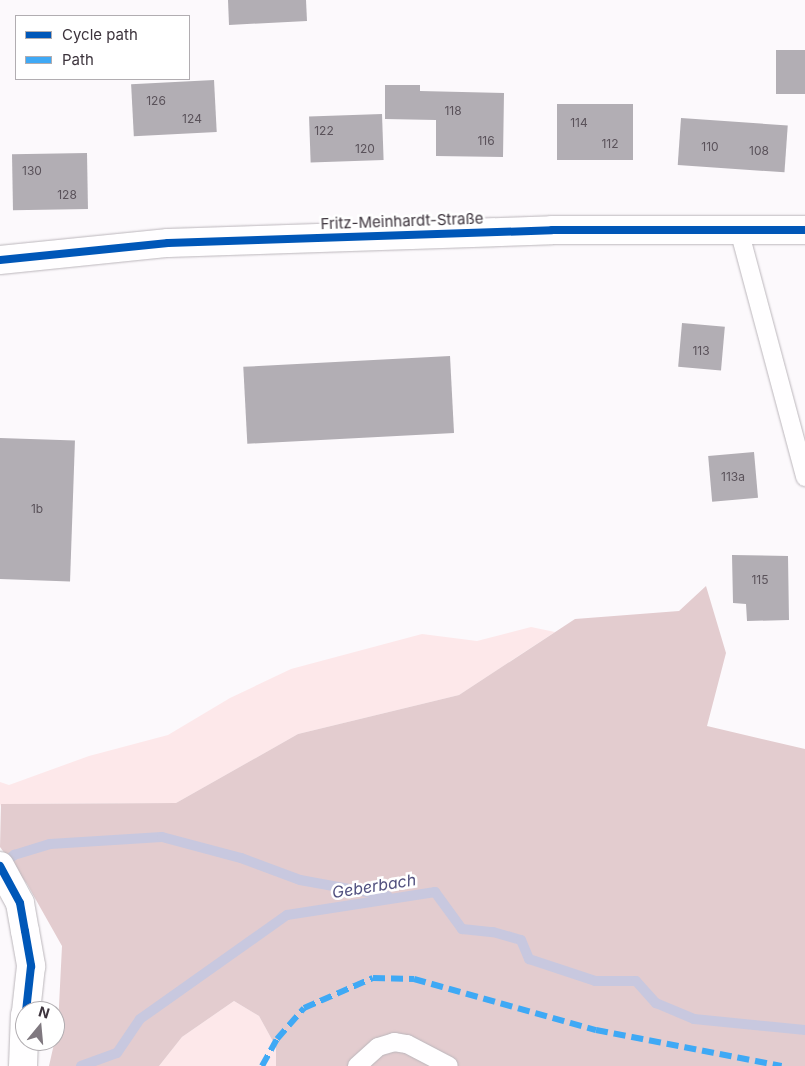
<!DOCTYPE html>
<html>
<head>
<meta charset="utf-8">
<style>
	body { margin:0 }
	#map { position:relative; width:805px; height:1066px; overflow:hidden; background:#fcf9fc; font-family:Inter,sans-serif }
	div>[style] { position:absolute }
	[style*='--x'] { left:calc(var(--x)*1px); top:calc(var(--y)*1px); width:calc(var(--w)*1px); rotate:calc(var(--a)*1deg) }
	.green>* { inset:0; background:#fde8ea }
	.forest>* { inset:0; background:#e3cccf }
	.stream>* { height:10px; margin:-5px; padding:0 5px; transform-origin:5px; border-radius:5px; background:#c8c8df }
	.building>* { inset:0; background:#b2aeb4; transform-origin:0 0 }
	.roads { filter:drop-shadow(0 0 1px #bbb6bb) drop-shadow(0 0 1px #bbb6bb) }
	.service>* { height:18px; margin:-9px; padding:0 9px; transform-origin:9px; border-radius:9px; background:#fffeff }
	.minor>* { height:28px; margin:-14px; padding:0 14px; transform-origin:14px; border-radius:14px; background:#fffeff }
	.tertiary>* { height:28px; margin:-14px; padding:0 14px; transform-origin:14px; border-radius:14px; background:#fffeff }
	.quiet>* { height:6px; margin-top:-3px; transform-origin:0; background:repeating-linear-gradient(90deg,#3fa9f5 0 12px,transparent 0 18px) }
	.cycleway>* { height:8px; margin:-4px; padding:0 4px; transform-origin:4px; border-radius:4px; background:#0057b8 }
	span { translate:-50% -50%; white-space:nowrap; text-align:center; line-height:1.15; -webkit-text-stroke:5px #fff; paint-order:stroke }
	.number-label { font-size:12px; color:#5a525a }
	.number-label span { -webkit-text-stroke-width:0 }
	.street-label { font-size:15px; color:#3c333c }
	.water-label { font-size:16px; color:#51507f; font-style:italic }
	.legend { position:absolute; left:15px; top:15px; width:175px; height:65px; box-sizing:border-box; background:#fff; border:1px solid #b1adb1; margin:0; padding:6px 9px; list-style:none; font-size:15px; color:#3c333c }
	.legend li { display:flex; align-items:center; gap:10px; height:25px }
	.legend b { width:25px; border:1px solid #b1adb1 }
	.north { position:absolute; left:15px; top:1001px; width:50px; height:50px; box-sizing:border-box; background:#fff; border:1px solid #b1adb1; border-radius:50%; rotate:17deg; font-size:14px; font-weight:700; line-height:20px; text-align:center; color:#3c333c }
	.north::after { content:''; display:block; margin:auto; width:18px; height:22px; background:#7f787f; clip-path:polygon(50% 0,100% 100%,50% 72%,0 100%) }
</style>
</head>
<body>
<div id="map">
	<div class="green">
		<div style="clip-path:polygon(531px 627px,555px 632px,459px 695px,298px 734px,176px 803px,1px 804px,0 807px,0 782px,9px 785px,89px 756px,168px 735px,230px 698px,291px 669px,422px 634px,477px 641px)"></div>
		<div style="clip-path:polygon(234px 1001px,259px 1016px,276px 1047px,276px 1066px,159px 1066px,182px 1037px)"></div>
	</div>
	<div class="forest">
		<div style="clip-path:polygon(706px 586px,726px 653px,707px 726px,805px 749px,805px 1066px,276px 1066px,276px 1047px,259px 1016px,234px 1001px,182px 1037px,159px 1066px,49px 1066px,58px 1026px,62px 946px,27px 884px,0 847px,1px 804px,176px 803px,298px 734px,459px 695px,575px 619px,679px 611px)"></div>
	</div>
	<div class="stream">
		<div style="--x:6;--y:862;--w:11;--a:-41"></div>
		<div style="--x:14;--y:855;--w:38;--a:-17"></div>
		<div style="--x:50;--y:844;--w:112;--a:-3.6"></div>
		<div style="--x:162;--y:837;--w:82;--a:14.9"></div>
		<div style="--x:241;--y:858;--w:63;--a:20.4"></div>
		<div style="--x:300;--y:880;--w:89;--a:10.3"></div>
		<div style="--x:81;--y:1066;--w:38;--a:-20"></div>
		<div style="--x:117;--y:1053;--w:41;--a:-55.9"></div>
		<div style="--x:140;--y:1019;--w:180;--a:-35.3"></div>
		<div style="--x:287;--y:915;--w:150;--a:-8.8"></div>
		<div style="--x:435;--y:892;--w:46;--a:53.9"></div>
		<div style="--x:462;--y:929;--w:31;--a:6"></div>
		<div style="--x:493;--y:932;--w:29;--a:16"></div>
		<div style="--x:521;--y:940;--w:21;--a:67"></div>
		<div style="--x:529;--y:959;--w:70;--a:18.4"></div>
		<div style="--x:595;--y:981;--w:41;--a:0"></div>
		<div style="--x:636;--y:981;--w:30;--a:48"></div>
		<div style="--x:656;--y:1003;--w:41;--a:22.8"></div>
		<div style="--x:694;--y:1019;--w:112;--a:5.7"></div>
	</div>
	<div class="building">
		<div style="clip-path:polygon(228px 0,306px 0,307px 21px,229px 25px)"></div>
		<div style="left:776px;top:50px;width:29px;height:44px"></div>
		<div style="left:214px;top:80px;width:52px;height:83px;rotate:87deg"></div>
		<div style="clip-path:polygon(385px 85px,420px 85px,420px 91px,504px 93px,503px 157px,436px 156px,436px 120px,385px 119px)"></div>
		<div style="left:557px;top:104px;width:76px;height:56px"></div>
		<div style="left:382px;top:114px;width:46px;height:73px;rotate:88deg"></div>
		<div style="left:681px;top:118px;width:107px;height:47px;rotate:4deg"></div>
		<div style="left:87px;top:153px;width:56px;height:75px;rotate:89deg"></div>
		<div style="left:682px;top:323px;width:43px;height:44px;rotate:5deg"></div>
		<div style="left:450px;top:356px;width:77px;height:207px;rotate:87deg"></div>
		<div style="left:0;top:438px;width:75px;height:141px;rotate:2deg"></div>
		<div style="left:754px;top:452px;width:46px;height:46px;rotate:85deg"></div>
		<div style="clip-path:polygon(732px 555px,788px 556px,789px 620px,747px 621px,746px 604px,733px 603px)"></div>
	</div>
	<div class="roads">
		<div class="service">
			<div style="--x:739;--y:230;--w:256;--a:75"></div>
			<div style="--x:357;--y:1066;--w:28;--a:-42"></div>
			<div style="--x:378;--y:1047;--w:17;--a:-17"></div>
			<div style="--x:394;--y:1042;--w:13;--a:9"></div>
			<div style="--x:407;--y:1044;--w:47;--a:27.6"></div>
		</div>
		<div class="minor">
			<div style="--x:0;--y:866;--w:42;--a:61.6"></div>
			<div style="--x:20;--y:903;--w:28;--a:80"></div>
			<div style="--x:25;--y:931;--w:36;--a:80"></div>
			<div style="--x:31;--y:966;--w:45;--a:96.3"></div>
			<div style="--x:23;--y:1066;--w:51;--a:-87.8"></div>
		</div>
		<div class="tertiary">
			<div style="--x:0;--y:260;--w:169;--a:-5.8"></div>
			<div style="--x:168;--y:243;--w:384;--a:-1.9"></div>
			<div style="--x:552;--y:230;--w:253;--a:0"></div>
		</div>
	</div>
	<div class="quiet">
		<div style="--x:262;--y:1066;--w:31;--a:-61"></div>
		<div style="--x:277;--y:1039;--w:41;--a:-48.9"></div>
		<div style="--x:304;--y:1008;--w:75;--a:-23.5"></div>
		<div style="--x:373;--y:978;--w:41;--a:1.4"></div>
		<div style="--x:414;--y:979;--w:189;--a:15.7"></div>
		<div style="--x:596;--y:1030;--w:189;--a:11"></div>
	</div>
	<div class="cycleway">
		<div style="--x:0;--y:260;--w:169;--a:-5.8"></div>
		<div style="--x:168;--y:243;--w:384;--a:-1.9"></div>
		<div style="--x:552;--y:230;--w:253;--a:0"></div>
		<div style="--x:0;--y:866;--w:42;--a:61.6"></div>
		<div style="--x:20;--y:903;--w:28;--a:80"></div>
		<div style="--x:25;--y:931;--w:36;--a:80"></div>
		<div style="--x:31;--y:966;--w:45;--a:96.3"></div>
	</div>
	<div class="number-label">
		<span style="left:156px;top:101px">126</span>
		<span style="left:453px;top:111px">118</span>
		<span style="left:192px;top:119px">124</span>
		<span style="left:579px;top:123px">114</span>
		<span style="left:324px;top:131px">122</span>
		<span style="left:486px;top:141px">116</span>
		<span style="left:610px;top:144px">112</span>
		<span style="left:710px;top:147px">110</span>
		<span style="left:365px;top:149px">120</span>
		<span style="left:759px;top:151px">108</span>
		<span style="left:32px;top:171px">130</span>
		<span style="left:67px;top:195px">128</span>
		<span style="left:701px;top:351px">113</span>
		<span style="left:733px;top:477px">113a</span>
		<span style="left:37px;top:509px">1b</span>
		<span style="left:760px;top:580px">115</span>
	</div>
	<div class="street-label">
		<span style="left:402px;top:221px;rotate:-2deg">Fritz-Meinhardt-Straße</span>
	</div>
	<div class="water-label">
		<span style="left:374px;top:886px;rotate:-9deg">Geberbach</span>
	</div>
	<ul class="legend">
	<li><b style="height:6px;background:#0057b8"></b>Cycle path</li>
	<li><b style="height:6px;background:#3fa9f5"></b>Path</li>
	</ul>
	<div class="north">N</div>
</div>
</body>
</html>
